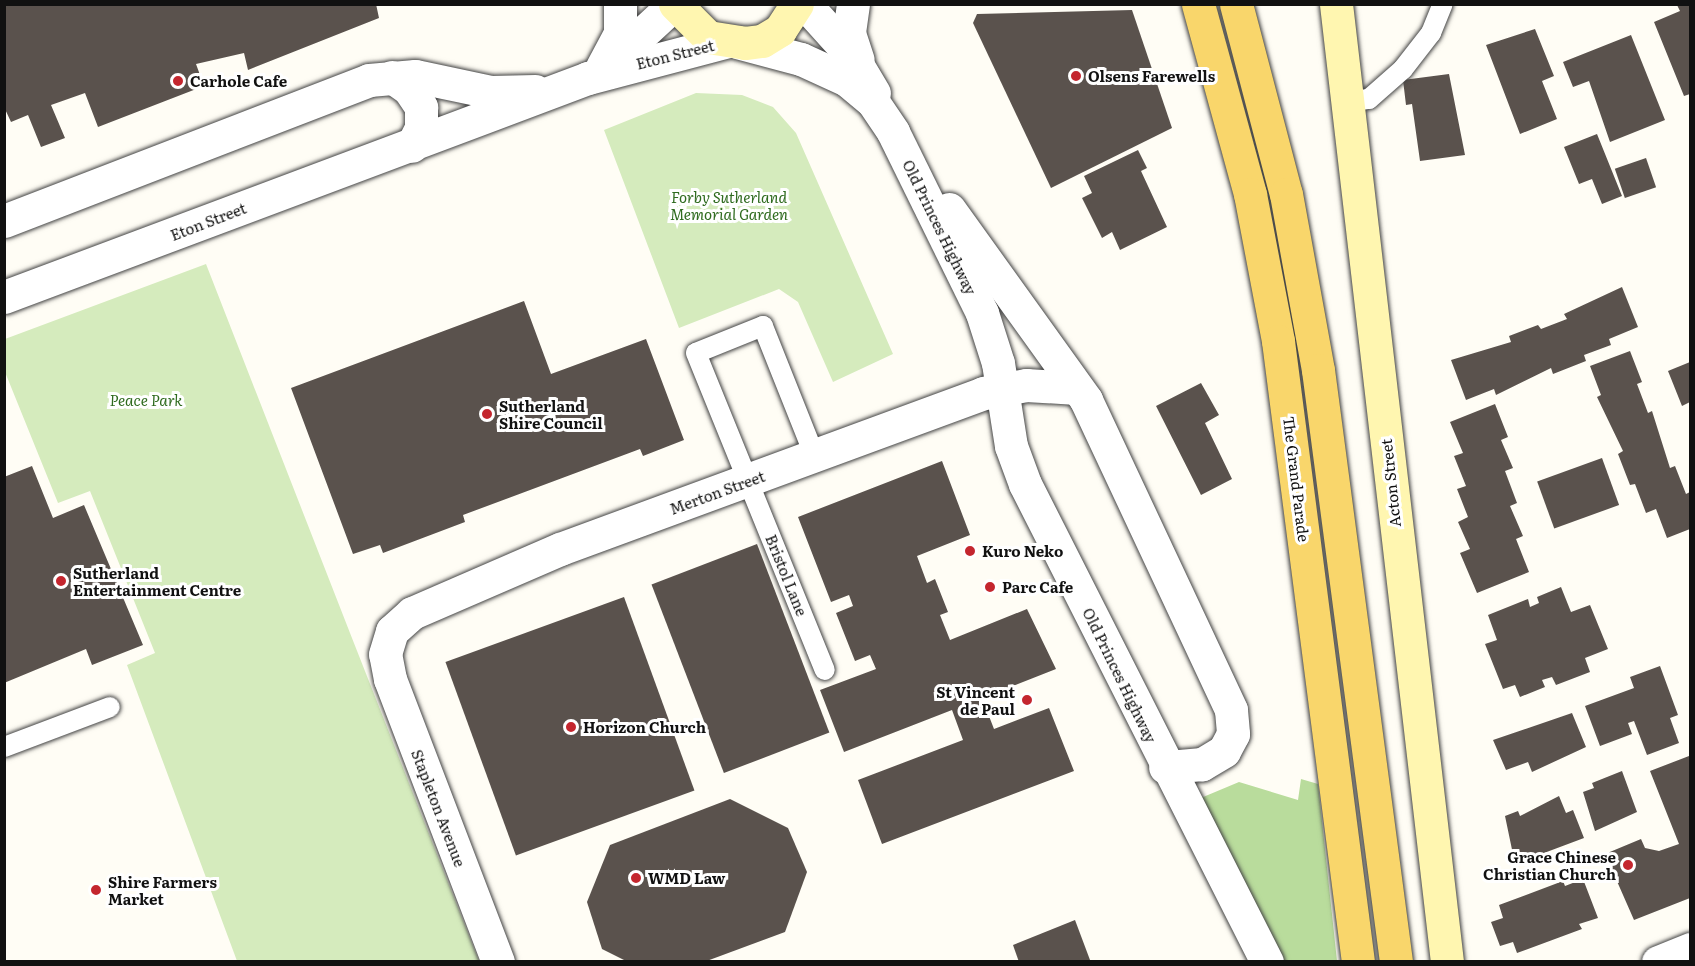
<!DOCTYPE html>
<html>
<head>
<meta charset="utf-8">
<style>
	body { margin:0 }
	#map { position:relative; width:1695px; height:966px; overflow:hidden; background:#fffdf5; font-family:Literata,serif }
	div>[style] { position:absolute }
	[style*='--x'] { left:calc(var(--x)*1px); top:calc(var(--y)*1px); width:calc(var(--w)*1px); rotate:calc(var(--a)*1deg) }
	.green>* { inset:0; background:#d5ebbd }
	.forest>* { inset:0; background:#b9dc9c }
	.building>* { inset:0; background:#5a524d; transform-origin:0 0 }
	.roads { filter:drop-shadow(0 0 2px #444) drop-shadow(0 0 2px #444) }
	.lane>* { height:20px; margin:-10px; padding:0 10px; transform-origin:10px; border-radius:10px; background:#fff }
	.street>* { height:33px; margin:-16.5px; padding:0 16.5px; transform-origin:16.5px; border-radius:16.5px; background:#fff }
	.secondary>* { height:33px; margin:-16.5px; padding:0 16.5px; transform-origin:16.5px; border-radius:16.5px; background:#fff6b0 }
	.primary>* { height:33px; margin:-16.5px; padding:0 16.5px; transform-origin:16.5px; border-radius:16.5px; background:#f9d66b }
	.dots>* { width:16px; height:16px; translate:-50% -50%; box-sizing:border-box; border:3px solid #fff; border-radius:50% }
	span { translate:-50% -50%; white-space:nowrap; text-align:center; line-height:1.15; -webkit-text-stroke:6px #fff; paint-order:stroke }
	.street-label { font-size:15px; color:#111 }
	.poi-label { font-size:15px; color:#111; font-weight:700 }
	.left { translate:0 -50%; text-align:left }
	.right { translate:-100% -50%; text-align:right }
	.park-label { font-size:15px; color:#2f6b1f; font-style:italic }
	.frame { position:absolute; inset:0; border:6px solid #111; pointer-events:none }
</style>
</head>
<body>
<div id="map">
	<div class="green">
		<div style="clip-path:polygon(696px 93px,742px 95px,773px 107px,796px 133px,893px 354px,833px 382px,798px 302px,779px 289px,679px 328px,604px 130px)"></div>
		<div style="clip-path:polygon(206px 264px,350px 633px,479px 961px,237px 961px,127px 665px,155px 653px,90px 491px,58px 503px,5px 372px,5px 339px)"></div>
	</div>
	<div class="forest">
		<div style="clip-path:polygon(1301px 779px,1318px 784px,1337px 961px,1278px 961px,1196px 800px,1239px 782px,1298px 800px)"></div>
	</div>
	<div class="building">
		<div style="clip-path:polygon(4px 4px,376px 4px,379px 18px,248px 70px,244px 53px,196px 64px,204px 86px,98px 127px,85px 93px,51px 105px,65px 138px,41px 147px,28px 115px,11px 122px,4px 107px)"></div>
		<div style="clip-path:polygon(1677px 5px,1690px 5px,1690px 94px,1684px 96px,1654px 22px,1680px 11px)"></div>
		<div style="clip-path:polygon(1132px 10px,1172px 128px,1051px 188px,973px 23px,977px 14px)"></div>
		<div style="clip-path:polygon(1535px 29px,1554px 76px,1542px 81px,1557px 119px,1520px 134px,1486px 45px)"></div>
		<div style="clip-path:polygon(1631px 35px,1665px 120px,1610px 142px,1589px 81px,1573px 87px,1563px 62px)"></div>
		<div style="clip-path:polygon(1449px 74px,1465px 155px,1420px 161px,1412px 104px,1406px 105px,1403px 80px)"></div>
		<div style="clip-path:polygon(1597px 134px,1622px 196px,1602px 204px,1592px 179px,1579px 184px,1564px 147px)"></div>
		<div style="clip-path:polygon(1138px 150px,1147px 168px,1141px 171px,1167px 227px,1120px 250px,1112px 232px,1102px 238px,1082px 198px,1092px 193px,1084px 176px)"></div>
		<div style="left:1646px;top:158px;width:31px;height:33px;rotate:71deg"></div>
		<div style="clip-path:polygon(1622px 287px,1638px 327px,1609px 339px,1611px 345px,1584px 355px,1586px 361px,1553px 374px,1551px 368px,1496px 395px,1494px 389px,1466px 400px,1451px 360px,1511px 342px,1509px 336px,1538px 325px,1541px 329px,1567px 319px,1564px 314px)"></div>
		<div style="clip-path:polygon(524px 301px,551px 374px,646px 339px,684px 440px,643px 456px,640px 449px,463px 515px,465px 522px,383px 553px,380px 545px,353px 554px,291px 388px)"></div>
		<div style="clip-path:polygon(1630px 351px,1642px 382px,1637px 384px,1648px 413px,1652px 411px,1670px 468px,1675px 466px,1686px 494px,1690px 492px,1690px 529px,1667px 538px,1656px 509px,1646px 513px,1635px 484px,1630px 485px,1618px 454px,1623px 451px,1597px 397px,1601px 395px,1590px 366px)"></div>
		<div style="clip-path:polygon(1690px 362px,1690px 402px,1682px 406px,1668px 371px)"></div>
		<div style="clip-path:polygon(1201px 383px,1219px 415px,1205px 423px,1232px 479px,1201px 495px,1156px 406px)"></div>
		<div style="clip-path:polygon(1495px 404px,1508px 437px,1501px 440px,1513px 468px,1505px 471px,1517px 503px,1510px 506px,1523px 536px,1516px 539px,1529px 572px,1477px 593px,1460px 553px,1470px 549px,1458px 522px,1468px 517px,1457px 489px,1466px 486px,1454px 456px,1463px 453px,1450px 422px)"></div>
		<div style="left:1602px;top:458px;width:50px;height:69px;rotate:70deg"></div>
		<div style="clip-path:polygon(942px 461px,970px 535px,917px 556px,927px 583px,935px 579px,948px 612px,940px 615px,950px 640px,1027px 609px,1056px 669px,982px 698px,994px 729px,1049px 708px,1074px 771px,882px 844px,858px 780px,963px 740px,952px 710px,844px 752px,820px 690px,876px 669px,870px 655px,855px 661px,836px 613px,853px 606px,849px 595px,831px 602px,798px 517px)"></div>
		<div style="clip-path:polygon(32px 466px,53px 518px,84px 505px,143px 645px,92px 665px,86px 649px,4px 683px,4px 477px)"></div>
		<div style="left:757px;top:544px;width:202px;height:113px;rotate:69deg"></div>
		<div style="clip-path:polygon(1561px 587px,1571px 612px,1590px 605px,1608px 649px,1585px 658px,1590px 672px,1556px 685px,1552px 677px,1542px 680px,1545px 687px,1520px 697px,1515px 685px,1503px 689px,1485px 644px,1497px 640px,1488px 615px,1528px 599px,1530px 607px,1539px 603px,1537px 597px)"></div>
		<div style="left:624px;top:597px;width:206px;height:190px;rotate:70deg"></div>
		<div style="clip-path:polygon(1660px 666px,1678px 715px,1670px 718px,1679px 743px,1647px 755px,1634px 721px,1628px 723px,1632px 734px,1600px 746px,1585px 706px,1634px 688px,1630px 677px)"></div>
		<div style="clip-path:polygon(1572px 713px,1586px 747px,1532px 772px,1528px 762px,1506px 770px,1493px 740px)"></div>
		<div style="clip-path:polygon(1689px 756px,1690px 898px,1634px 920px,1605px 854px,1641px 839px,1645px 848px,1659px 851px,1679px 844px,1650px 771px)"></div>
		<div style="clip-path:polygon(1622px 771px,1637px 812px,1595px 831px,1583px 792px,1594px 788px,1592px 783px)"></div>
		<div style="clip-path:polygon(1559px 796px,1566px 813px,1573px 810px,1584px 838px,1515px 864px,1505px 816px,1518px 811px,1520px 816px)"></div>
		<div style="clip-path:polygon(730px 799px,788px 828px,807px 872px,785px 932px,704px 962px,628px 962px,602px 949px,587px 902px,610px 845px)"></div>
		<div style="clip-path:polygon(1583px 879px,1598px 918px,1579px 924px,1582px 929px,1517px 953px,1513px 942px,1500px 946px,1491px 922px,1503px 918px,1499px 905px,1563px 881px,1565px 886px)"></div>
		<div style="clip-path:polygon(1075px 920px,1090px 960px,1019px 962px,1013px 945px)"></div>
	</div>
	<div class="roads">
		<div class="lane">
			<div style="--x:1347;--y:102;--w:22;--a:-8"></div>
			<div style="--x:1369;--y:99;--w:45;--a:-41.4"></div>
			<div style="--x:1403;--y:69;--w:46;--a:-52.1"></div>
			<div style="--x:1431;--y:33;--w:31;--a:-68"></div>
			<div style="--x:815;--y:457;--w:141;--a:-111.7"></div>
			<div style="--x:763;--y:326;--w:72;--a:158.1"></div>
			<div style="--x:696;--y:353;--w:342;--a:67.9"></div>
			<div style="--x:4;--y:747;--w:113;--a:-20.7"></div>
		</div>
		<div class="street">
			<div style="--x:805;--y:4;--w:70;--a:47.9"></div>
			<div style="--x:852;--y:56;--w:43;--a:59.3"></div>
			<div style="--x:853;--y:4;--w:29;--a:98"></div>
			<div style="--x:849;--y:33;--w:28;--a:72"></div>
			<div style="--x:737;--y:42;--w:66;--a:14.9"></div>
			<div style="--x:801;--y:59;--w:51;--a:24.5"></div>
			<div style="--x:847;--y:80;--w:34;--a:40"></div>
			<div style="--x:873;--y:102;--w:36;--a:56"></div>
			<div style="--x:893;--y:132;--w:202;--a:63.8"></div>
			<div style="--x:982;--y:313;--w:52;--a:72.3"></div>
			<div style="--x:998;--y:363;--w:84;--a:81.1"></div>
			<div style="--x:1011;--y:446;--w:40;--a:69.8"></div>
			<div style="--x:1025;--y:484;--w:536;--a:63.15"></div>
			<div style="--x:602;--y:67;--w:38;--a:-62"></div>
			<div style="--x:620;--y:33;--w:29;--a:-90"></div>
			<div style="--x:605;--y:68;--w:94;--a:-42.8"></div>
			<div style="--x:392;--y:77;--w:21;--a:35"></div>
			<div style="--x:409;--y:89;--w:22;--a:56"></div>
			<div style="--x:421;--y:107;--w:21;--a:90"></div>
			<div style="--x:421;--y:128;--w:20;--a:117"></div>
			<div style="--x:949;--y:209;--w:235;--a:54.3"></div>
			<div style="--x:1086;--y:400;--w:342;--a:64.9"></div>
			<div style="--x:1231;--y:710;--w:24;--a:85"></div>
			<div style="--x:1233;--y:734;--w:19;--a:118"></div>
			<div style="--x:1224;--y:751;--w:26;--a:149"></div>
			<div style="--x:1202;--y:764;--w:37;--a:175"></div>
			<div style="--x:4;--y:221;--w:391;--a:-21.1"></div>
			<div style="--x:369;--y:80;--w:46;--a:-5"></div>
			<div style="--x:415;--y:76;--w:78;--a:11.9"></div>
			<div style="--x:491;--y:92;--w:44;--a:-1.3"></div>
			<div style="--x:4;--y:297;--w:624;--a:-20.56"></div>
			<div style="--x:588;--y:78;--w:145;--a:-14.8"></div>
			<div style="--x:498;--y:962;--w:303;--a:-110.9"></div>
			<div style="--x:390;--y:679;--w:25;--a:-101"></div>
			<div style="--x:385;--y:654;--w:24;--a:-73"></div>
			<div style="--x:392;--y:631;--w:27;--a:-42"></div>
			<div style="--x:412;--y:613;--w:161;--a:-23.4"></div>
			<div style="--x:560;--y:549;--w:451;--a:-20.2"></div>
			<div style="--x:983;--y:393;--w:44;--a:-10.5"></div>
			<div style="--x:1026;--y:385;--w:51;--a:3.4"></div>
			<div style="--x:1658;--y:962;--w:35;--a:-22"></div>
		</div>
		<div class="secondary">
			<div style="--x:675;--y:4;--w:47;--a:45"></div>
			<div style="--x:708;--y:37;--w:37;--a:9"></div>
			<div style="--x:745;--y:43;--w:17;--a:-7"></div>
			<div style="--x:762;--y:41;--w:21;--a:-31"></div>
			<div style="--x:780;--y:30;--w:31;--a:-57"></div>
			<div style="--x:1336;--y:4;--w:964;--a:83.39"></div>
		</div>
		<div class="primary">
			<div style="--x:1198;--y:4;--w:197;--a:74.7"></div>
			<div style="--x:1250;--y:194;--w:150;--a:79.2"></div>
			<div style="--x:1278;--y:341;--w:626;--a:82.66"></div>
			<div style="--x:1236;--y:4;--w:196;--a:75.3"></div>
			<div style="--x:1286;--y:194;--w:179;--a:79.7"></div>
			<div style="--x:1318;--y:370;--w:597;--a:82.49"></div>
		</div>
	</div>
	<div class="dots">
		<div style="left:1076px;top:76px;background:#c4262e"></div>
		<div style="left:178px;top:81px;background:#c4262e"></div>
		<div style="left:487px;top:414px;background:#c4262e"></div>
		<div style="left:970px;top:551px;background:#c4262e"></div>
		<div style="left:61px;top:581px;background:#c4262e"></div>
		<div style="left:990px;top:587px;background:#c4262e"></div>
		<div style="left:1027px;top:700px;background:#c4262e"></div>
		<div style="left:571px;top:727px;background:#c4262e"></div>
		<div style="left:1628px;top:865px;background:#c4262e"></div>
		<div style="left:636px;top:878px;background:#c4262e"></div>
		<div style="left:96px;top:890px;background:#c4262e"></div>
	</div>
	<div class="street-label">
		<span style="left:675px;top:54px;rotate:-14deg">Eton Street</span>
		<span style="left:208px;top:221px;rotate:-21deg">Eton Street</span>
		<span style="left:940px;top:227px;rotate:64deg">Old Princes Highway</span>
		<span style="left:1297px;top:479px;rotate:83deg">The Grand Parade</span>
		<span style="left:1390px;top:483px;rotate:-96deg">Acton Street</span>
		<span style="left:717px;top:492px;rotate:-20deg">Merton Street</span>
		<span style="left:787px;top:575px;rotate:68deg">Bristol Lane</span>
		<span style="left:1120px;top:675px;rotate:64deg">Old Princes Highway</span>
		<span style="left:439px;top:808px;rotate:69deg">Stapleton Avenue</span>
	</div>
	<div class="poi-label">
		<span class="left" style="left:1088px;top:76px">Olsens Farewells</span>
		<span class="left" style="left:190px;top:81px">Carhole Cafe</span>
		<span class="left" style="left:499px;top:414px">Sutherland<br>Shire Council</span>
		<span class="left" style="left:982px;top:551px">Kuro Neko</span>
		<span class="left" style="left:73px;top:581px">Sutherland<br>Entertainment Centre</span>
		<span class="left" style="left:1002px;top:587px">Parc Cafe</span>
		<span class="right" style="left:1015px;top:700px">St Vincent<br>de Paul</span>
		<span class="left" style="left:583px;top:727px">Horizon Church</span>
		<span class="right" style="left:1616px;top:865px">Grace Chinese<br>Christian Church</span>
		<span class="left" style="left:648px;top:878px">WMD Law</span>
		<span class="left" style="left:108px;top:890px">Shire Farmers<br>Market</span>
	</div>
	<div class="park-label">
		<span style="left:729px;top:205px">Forby Sutherland<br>Memorial Garden</span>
		<span style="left:146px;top:400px">Peace Park</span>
	</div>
	<div class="frame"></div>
</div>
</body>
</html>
